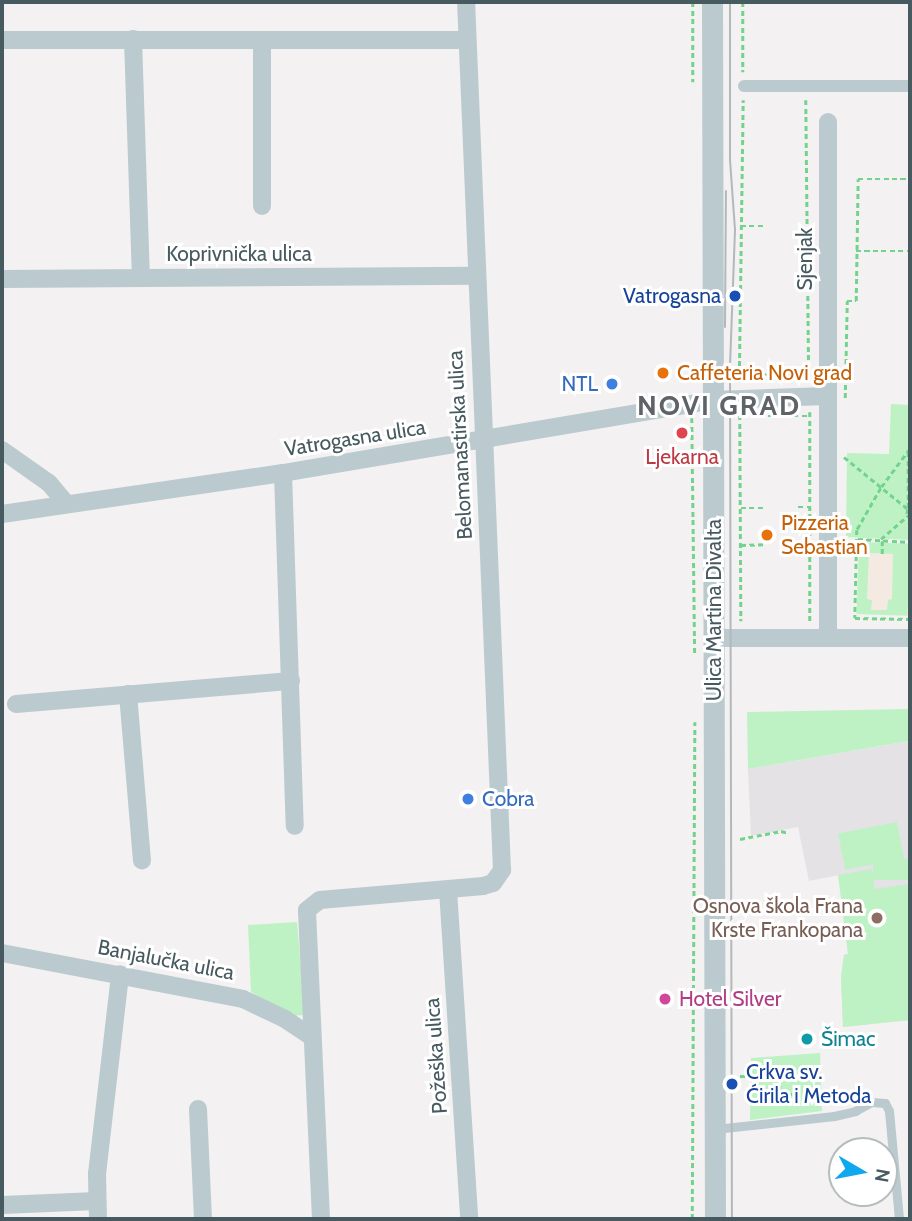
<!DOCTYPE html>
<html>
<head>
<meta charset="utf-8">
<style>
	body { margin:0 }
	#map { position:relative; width:912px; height:1221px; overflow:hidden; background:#f3f1f1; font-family:Cabin,sans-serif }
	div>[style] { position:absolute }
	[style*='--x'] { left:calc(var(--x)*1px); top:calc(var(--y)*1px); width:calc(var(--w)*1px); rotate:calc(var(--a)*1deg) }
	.education>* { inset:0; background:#e4e2e4 }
	.green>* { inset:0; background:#bef2c5; transform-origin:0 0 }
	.sand>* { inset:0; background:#f5eae1 }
	.path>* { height:2.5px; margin-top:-1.25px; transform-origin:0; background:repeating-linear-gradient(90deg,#73d38c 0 5px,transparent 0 8.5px) }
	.service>* { height:9px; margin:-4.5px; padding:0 4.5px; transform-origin:4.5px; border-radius:4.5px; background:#bbcace }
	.pedestrian>* { height:12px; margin:-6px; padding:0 6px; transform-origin:6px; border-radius:6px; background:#bbcace }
	.minor>* { height:18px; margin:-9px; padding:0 9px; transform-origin:9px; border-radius:9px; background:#bbcace }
	.tertiary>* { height:21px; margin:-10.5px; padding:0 10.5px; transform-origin:10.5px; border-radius:10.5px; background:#bbcace }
	.tram>* { height:2px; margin:-1px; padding:0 1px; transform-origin:1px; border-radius:1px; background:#b3b8bb }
	.dots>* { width:19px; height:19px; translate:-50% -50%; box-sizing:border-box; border:4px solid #fff; border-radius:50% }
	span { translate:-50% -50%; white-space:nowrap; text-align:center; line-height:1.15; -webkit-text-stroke:6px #fff; paint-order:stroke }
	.street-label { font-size:21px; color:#475a60 }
	.transit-label { font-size:21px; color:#164399 }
	.right { translate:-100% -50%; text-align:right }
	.left { translate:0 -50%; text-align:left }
	.food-label { font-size:21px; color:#c56008 }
	.shop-label { font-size:21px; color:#366cbe }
	.health-label { font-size:21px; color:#be3a42 }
	.education-label { font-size:21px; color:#785e54 }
	.hotel-label { font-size:21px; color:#b23c85 }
	.culture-label { font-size:21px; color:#0d838f }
	.district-label { font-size:28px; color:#5d6366; font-weight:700; letter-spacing:2px }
	.frame { position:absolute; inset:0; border:4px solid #475a60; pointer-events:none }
	.north { position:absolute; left:828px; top:1137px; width:70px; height:70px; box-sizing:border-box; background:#fff; border:2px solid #b5bdbf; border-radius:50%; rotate:100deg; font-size:19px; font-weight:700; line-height:28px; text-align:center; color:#475a60 }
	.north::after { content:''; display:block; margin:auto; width:24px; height:32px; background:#0fa8ef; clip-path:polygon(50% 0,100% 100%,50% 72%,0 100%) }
</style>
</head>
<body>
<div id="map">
	<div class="education">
		<div style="clip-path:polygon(910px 741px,910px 1020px,843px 1027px,841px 977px,844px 955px,848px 954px,839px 875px,809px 881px,798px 827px,751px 836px,748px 769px)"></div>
	</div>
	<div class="green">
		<div style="clip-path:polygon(891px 404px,910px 405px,910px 540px,846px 537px,847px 453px,889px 454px)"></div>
		<div style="left:859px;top:542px;width:51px;height:72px;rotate:2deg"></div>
		<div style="clip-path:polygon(908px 709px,909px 741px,748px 769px,747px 712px)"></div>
		<div style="left:897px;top:822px;width:37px;height:60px;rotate:79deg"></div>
		<div style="left:910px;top:859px;width:21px;height:37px;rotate:90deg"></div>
		<div style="clip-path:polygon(872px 869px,875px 889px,910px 884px,910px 1020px,843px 1027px,841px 977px,844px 955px,848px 954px,838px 875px)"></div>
		<div style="clip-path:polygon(297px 922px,305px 1015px,289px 1016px,251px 992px,248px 925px)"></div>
		<div style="clip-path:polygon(820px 1053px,822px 1111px,750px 1120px,751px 1058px)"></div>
	</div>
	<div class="sand">
		<div style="clip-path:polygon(869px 553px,893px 554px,892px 599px,888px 600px,887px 610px,871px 610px,872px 600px,867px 599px)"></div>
	</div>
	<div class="path">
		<div style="--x:693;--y:2;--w:80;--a:90"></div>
		<div style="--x:743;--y:2;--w:70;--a:90"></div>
		<div style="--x:806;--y:100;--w:281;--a:89.4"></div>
		<div style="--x:741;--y:226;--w:25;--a:0"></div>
		<div style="--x:856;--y:251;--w:54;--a:0"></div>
		<div style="--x:728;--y:374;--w:81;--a:0.7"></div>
		<div style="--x:739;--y:383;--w:283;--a:-89.2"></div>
		<div style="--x:845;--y:398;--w:97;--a:-88.8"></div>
		<div style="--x:847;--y:301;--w:9;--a:0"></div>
		<div style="--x:856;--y:301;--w:122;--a:-89.1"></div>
		<div style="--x:858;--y:179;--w:52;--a:0"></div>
		<div style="--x:810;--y:412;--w:210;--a:90"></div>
		<div style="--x:740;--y:415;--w:206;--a:89.7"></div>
		<div style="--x:751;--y:416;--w:58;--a:0"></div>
		<div style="--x:692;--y:418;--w:235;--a:89.3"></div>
		<div style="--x:910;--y:449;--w:49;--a:126.6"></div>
		<div style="--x:881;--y:488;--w:48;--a:119.7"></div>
		<div style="--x:857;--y:530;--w:88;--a:91.3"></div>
		<div style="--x:855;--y:618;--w:55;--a:1"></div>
		<div style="--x:844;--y:457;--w:82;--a:39.1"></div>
		<div style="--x:908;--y:509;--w:7;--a:98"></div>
		<div style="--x:907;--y:516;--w:3;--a:0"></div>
		<div style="--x:798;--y:507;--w:12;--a:0"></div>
		<div style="--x:741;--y:508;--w:24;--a:0"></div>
		<div style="--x:908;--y:508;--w:56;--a:-90"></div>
		<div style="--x:858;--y:539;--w:52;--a:3.3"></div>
		<div style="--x:881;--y:539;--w:35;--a:-41"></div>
		<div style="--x:794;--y:544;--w:16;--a:0"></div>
		<div style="--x:741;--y:545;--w:25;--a:-2"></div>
		<div style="--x:882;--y:554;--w:13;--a:-90"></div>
		<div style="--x:740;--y:839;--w:42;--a:-11"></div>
		<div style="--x:781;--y:831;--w:8;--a:14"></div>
		<div style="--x:740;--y:1076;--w:40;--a:1.4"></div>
		<div style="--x:780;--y:1077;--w:16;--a:90"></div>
		<div style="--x:780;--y:1093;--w:12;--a:5"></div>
		<div style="--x:692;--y:1219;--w:497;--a:-89.7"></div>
	</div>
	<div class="service">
		<div style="--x:715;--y:1129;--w:120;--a:-6.2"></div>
		<div style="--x:834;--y:1116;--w:22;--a:-13"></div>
		<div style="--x:855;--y:1111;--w:18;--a:-29"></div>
		<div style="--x:871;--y:1102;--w:14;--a:4"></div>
		<div style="--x:885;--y:1103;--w:9;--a:63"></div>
		<div style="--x:889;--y:1111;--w:108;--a:84.7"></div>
	</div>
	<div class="pedestrian">
		<div style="--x:744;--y:86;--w:166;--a:0"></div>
	</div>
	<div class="minor">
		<div style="--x:133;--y:39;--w:238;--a:88.1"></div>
		<div style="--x:2;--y:40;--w:464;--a:0"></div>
		<div style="--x:262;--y:206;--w:166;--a:-90"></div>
		<div style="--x:2;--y:279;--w:473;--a:-0.4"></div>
		<div style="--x:2;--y:450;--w:57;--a:35.1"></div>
		<div style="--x:49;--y:483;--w:26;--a:50"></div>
		<div style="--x:283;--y:473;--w:353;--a:88.1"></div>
		<div style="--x:2;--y:514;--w:284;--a:-8.3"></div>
		<div style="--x:283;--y:473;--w:437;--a:-9.6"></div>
		<div style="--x:714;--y:400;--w:113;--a:-2"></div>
		<div style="--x:715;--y:638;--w:195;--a:0"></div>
		<div style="--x:828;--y:638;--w:516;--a:-90"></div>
		<div style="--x:128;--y:694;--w:167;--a:85.2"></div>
		<div style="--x:16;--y:704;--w:276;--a:-4.8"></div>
		<div style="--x:448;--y:890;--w:330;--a:86.3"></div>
		<div style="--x:2;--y:953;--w:245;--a:10.8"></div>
		<div style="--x:243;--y:999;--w:47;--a:25.5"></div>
		<div style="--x:285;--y:1019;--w:32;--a:34"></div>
		<div style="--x:198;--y:1109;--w:110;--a:87.4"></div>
		<div style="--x:2;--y:1205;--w:95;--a:-2.4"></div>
		<div style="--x:98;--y:1219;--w:45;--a:-91.3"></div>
		<div style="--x:97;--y:1174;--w:201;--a:-83.4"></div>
		<div style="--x:321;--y:1219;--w:309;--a:-92.6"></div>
		<div style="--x:307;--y:910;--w:16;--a:-38"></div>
		<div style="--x:320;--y:900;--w:164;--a:-4.9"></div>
		<div style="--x:483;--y:886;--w:10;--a:-17"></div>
		<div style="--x:493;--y:883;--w:16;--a:-55"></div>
		<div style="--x:502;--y:870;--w:869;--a:-92.37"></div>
	</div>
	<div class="tertiary">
		<div style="--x:712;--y:2;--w:1217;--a:89.86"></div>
	</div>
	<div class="tram">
		<div style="--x:730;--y:2;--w:158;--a:90"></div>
		<div style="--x:730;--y:160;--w:70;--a:85.9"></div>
		<div style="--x:735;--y:230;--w:139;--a:92.1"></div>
		<div style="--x:730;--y:369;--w:850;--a:89.87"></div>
		<div style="--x:725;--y:327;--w:136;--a:-89.6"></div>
	</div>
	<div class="dots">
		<div style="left:735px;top:296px;background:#1a4fb4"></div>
		<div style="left:663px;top:373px;background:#e8710a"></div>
		<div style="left:612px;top:384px;background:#3f7fe0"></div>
		<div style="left:682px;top:433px;background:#e0444e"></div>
		<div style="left:767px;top:535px;background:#e8710a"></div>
		<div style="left:468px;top:799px;background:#3f7fe0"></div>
		<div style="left:877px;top:918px;background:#8d6e63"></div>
		<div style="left:665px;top:999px;background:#d1479c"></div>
		<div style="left:807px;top:1039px;background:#0f9aa8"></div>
		<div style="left:732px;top:1084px;background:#1a4fb4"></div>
	</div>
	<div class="street-label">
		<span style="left:239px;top:254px">Koprivnička ulica</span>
		<span style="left:805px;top:259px;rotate:-90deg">Sjenjak</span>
		<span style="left:355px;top:438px;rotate:-9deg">Vatrogasna ulica</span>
		<span style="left:460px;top:445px;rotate:-93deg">Belomanastirska ulica</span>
		<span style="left:714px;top:610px;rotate:-90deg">Ulica Martina Divalta</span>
		<span style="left:166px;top:960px;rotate:11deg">Banjalučka ulica</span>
		<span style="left:436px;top:1056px;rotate:-94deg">Požeška ulica</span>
	</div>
	<div class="transit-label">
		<span class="right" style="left:721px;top:296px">Vatrogasna</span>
		<span class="left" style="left:746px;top:1084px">Crkva sv.<br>Ćirila i Metoda</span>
	</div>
	<div class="food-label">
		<span class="left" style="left:677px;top:373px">Caffeteria Novi grad</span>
		<span class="left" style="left:781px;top:535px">Pizzeria<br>Sebastian</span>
	</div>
	<div class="shop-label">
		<span class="right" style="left:598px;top:384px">NTL</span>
		<span class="left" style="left:482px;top:799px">Cobra</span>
	</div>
	<div class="health-label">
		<span style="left:682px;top:457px">Ljekarna</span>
	</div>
	<div class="education-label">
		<span class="right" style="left:863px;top:918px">Osnova škola Frana<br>Krste Frankopana</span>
	</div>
	<div class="hotel-label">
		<span class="left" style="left:679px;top:999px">Hotel Silver</span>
	</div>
	<div class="culture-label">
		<span class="left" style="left:821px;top:1039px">Šimac</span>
	</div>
	<div class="district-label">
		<span style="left:719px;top:405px">NOVI GRAD</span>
	</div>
	<div class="frame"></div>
	<div class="north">N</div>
</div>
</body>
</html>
